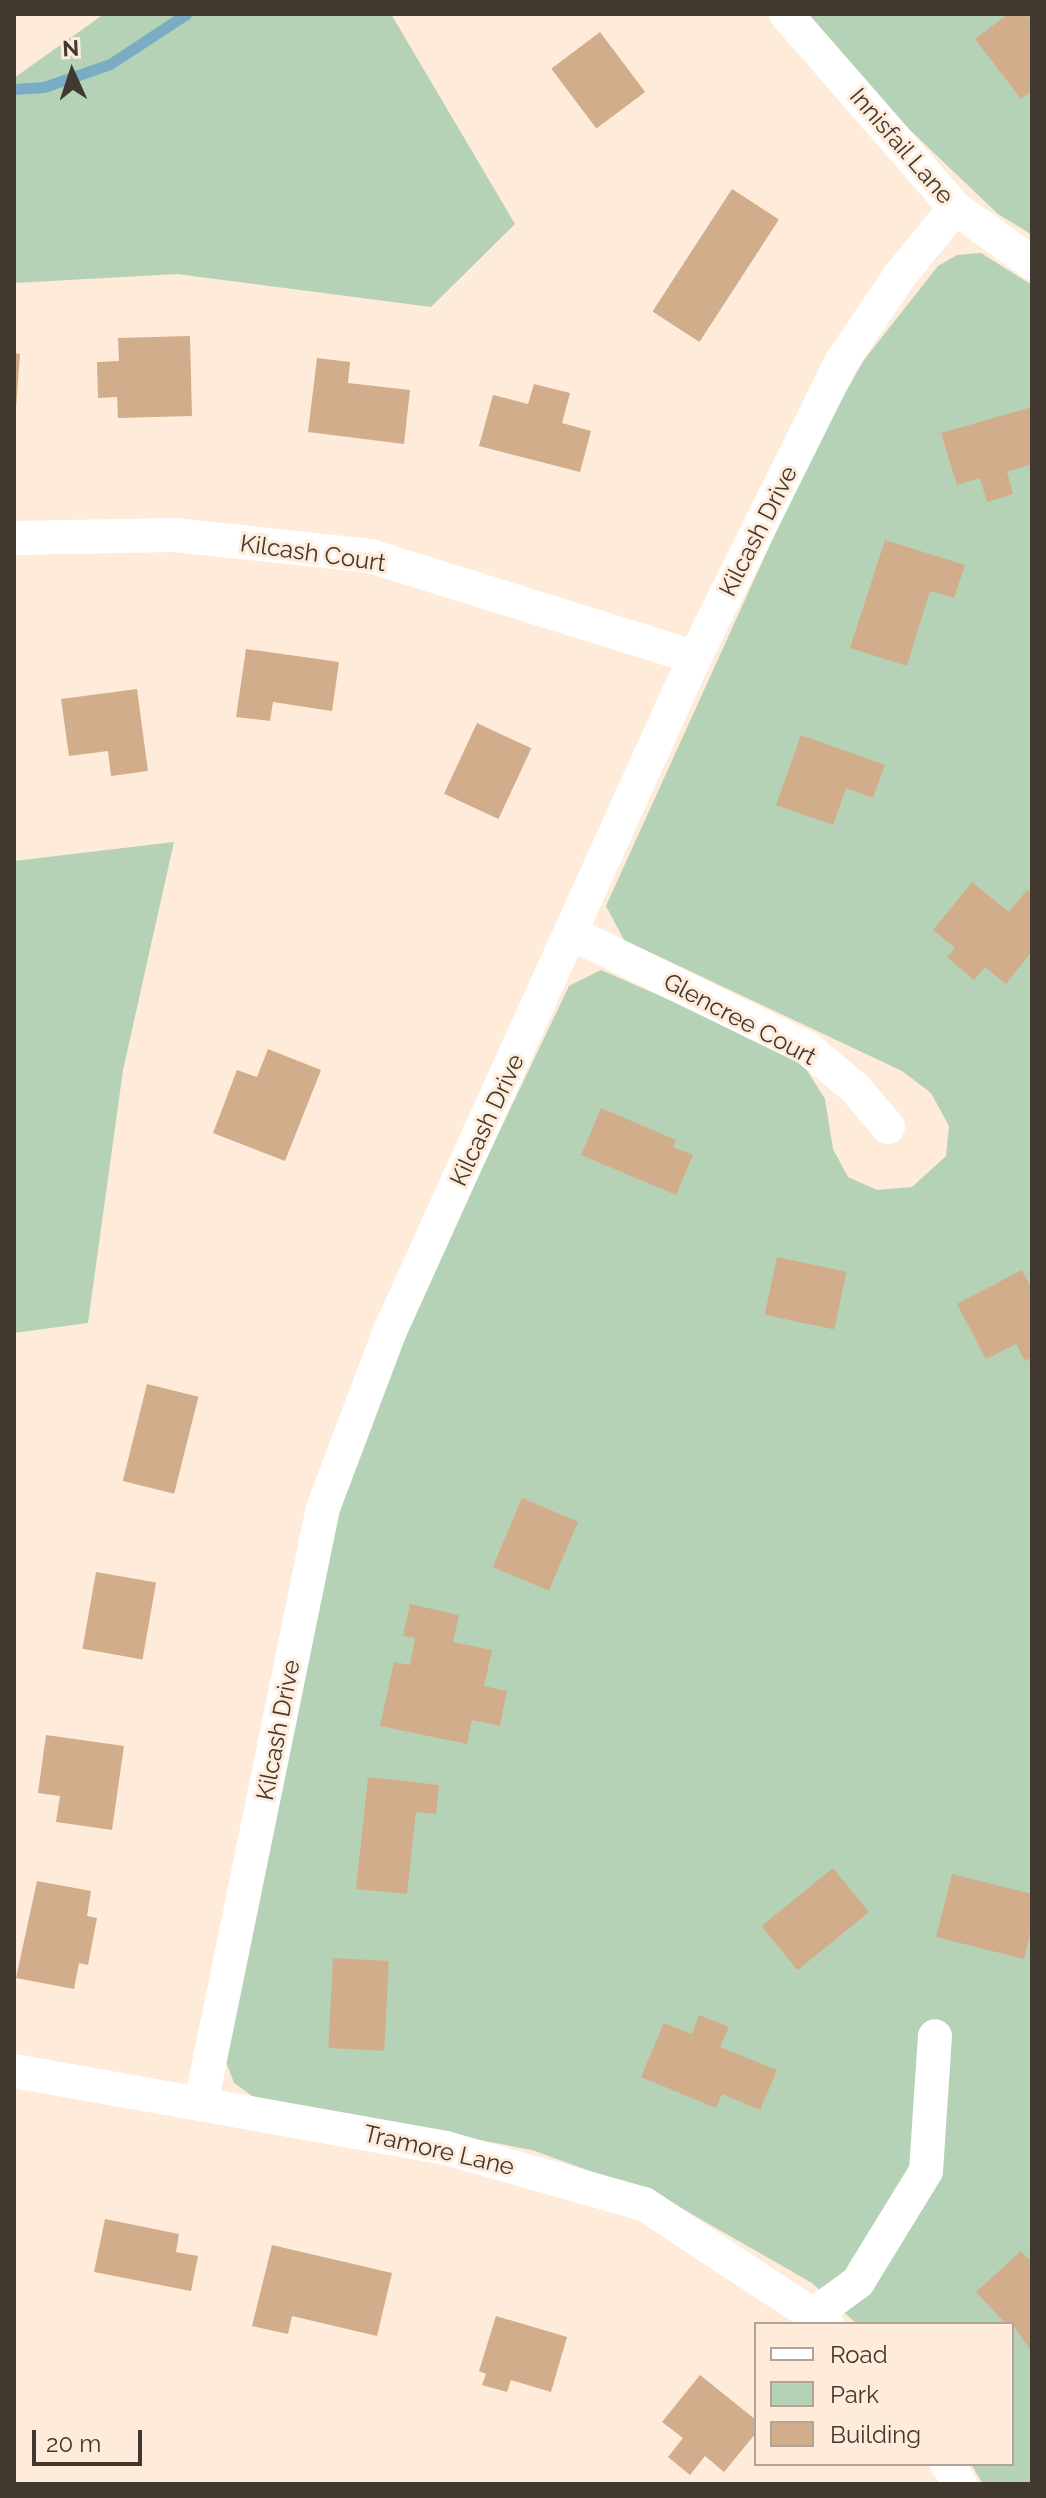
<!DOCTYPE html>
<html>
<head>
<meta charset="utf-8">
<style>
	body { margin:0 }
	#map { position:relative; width:1046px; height:2498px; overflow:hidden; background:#feebda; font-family:Raleway,sans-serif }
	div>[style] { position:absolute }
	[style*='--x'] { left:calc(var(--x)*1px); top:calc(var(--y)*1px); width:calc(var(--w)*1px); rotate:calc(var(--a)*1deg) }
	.green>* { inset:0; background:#b5d2b6 }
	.stream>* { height:11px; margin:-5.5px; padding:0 5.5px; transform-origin:5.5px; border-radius:5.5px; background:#7aacc3 }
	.building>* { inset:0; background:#d2ad8b; transform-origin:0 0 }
	.street>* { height:34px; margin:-17px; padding:0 17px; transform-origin:17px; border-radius:17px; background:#fff }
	span { translate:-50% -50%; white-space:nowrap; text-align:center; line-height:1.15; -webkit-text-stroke:6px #feebda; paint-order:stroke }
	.street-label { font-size:24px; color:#41382f }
	.frame { position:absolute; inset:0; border:16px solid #41382f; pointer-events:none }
	.legend { position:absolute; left:754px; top:2322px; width:260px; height:144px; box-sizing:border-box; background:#feebda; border:2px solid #b2a396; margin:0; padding:10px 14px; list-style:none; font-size:24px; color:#41382f }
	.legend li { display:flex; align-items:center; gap:16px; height:40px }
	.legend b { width:40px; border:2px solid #b2a396 }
	.north { position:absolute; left:32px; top:32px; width:80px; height:80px; -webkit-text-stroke:6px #feebda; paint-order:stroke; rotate:357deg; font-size:22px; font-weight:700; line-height:32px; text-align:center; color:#41382f }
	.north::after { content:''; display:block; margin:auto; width:28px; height:36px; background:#41382f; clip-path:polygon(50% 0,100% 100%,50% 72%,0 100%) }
	.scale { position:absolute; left:32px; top:2430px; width:110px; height:36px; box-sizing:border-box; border:4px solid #41382f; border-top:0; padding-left:10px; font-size:24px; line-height:28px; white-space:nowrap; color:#41382f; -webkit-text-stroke:6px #feebda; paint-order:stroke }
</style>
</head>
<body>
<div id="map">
	<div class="green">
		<div style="clip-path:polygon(104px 14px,391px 14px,515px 224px,431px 307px,177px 274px,14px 283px,14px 78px)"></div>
		<div style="clip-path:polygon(804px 14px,1032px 14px,1032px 235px,998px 214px,869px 91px)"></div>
		<div style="clip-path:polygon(981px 253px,1032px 285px,1032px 2484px,983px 2484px,971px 2464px,1012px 2464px,1012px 2324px,857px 2324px,812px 2283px,662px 2197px,532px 2150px,255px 2098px,234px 2083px,225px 2059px,330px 1529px,388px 1365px,569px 986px,601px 970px,781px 1049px,803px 1064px,825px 1099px,833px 1149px,848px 1177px,877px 1190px,912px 1187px,946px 1156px,949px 1126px,931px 1093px,902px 1071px,624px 940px,606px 906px,814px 448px,864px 360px,938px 266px,957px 255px)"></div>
		<div style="clip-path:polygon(174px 842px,123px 1070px,88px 1323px,14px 1333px,14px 861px)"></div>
	</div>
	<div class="stream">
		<div style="--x:14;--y:89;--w:30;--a:-4"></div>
		<div style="--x:44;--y:87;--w:70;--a:-19.2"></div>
		<div style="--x:110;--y:64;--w:91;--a:-33.3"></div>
	</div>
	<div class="building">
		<div style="clip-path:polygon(1008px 14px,1032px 17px,1032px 90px,1021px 99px,975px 39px)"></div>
		<div style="left:600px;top:32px;width:75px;height:61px;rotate:53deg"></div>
		<div style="left:732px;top:189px;width:56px;height:146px;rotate:33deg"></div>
		<div style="clip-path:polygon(190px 336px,192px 416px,118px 418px,117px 397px,98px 398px,97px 362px,119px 361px,118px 338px)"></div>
		<div style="clip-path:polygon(14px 353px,20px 354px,16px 408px,14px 408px)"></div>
		<div style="clip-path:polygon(317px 358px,350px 362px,348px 383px,410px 390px,404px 444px,308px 432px)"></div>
		<div style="clip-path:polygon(534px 384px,570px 393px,562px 423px,591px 431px,580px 472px,479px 446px,493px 395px,528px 404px)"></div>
		<div style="clip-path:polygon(1032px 407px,1032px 464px,1007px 472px,1013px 494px,987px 502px,980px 478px,957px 485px,941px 433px)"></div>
		<div style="clip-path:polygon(885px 540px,965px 565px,954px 598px,930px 591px,907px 666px,850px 648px)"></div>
		<div style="clip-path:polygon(246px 649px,339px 662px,332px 711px,273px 702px,270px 721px,236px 717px)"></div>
		<div style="clip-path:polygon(137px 689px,148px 771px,111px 776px,108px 751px,69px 756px,61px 699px)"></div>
		<div style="left:477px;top:723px;width:60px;height:78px;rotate:25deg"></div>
		<div style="clip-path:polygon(801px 735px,885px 765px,873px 798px,846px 788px,833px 825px,776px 805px)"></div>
		<div style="clip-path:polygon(972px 882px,1009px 912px,1027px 890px,1032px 894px,1032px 951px,1006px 984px,985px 967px,974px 980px,947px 957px,955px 948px,933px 930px)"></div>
		<div style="clip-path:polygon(268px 1049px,321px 1070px,285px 1161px,213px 1133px,237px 1070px,257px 1077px)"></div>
		<div style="clip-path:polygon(601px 1108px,676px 1140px,673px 1147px,693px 1155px,676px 1195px,581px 1155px)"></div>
		<div style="left:777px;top:1257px;width:71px;height:59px;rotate:12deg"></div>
		<div style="clip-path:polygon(1022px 1270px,1032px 1289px,1032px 1357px,1025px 1361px,1016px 1344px,986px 1359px,957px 1304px)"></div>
		<div style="left:147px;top:1384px;width:53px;height:100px;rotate:14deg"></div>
		<div style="left:522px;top:1498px;width:61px;height:75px;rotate:23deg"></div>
		<div style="left:96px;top:1572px;width:61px;height:78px;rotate:10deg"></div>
		<div style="clip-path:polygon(410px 1604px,459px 1615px,453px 1642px,492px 1650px,484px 1686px,507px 1691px,500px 1726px,472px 1720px,467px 1744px,380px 1726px,394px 1662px,410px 1665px,415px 1638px,403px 1636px)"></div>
		<div style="clip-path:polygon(46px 1735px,124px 1746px,112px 1830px,56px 1822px,60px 1796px,38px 1793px)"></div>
		<div style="clip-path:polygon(368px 1777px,439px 1785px,436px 1814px,416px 1812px,407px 1894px,356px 1889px)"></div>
		<div style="left:833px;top:1868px;width:57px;height:92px;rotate:51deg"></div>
		<div style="clip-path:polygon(952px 1874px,1032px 1894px,1032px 1927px,1024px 1959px,936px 1937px)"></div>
		<div style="clip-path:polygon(37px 1881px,91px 1891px,87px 1916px,97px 1918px,88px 1965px,79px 1963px,74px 1989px,16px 1978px)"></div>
		<div style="left:333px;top:1958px;width:56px;height:90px;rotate:3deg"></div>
		<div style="clip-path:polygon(699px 2015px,729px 2027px,720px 2047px,777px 2070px,760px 2110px,722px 2094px,716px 2108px,641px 2077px,664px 2023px,692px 2034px)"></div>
		<div style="clip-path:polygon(105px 2219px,179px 2234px,176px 2252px,198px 2256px,191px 2291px,94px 2272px)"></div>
		<div style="clip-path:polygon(272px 2245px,392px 2273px,377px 2336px,292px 2316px,288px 2334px,252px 2326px)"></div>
		<div style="clip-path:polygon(1021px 2251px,1032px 2263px,1032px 2352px,1012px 2324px,1006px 2324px,976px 2292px)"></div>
		<div style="clip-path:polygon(496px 2316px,567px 2337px,551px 2392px,511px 2380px,507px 2392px,482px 2385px,486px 2374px,479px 2371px)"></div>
		<div style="clip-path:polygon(700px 2375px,756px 2420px,756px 2433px,724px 2472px,705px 2456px,690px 2475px,668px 2457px,683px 2438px,662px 2422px)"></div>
	</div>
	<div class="street">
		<div style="--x:786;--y:14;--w:257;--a:48.9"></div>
		<div style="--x:955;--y:208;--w:95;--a:35.5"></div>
		<div style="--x:14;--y:538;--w:161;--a:-1.1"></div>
		<div style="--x:175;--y:535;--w:196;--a:6.1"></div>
		<div style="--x:370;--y:556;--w:340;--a:17.3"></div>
		<div style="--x:573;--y:934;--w:260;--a:26"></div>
		<div style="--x:807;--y:1048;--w:62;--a:39.8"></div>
		<div style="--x:855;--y:1088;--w:51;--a:49.8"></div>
		<div style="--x:14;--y:2071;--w:439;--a:10.1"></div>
		<div style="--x:446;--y:2148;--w:206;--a:15.8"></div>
		<div style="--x:644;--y:2204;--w:219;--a:33.3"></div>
		<div style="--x:201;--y:2103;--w:607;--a:-78.41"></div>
		<div style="--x:323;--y:1508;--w:187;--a:-69.3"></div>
		<div style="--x:389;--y:1333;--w:742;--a:-65.65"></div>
		<div style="--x:695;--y:657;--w:330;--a:-63.6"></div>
		<div style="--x:842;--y:361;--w:105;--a:-55.9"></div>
		<div style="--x:901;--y:274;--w:85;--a:-50.7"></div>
		<div style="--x:816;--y:2313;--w:52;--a:-36.4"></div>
		<div style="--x:858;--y:2282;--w:130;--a:-58.5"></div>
		<div style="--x:926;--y:2171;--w:135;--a:-86.2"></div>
		<div style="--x:947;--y:2464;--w:24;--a:57"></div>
	</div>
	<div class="street-label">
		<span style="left:902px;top:146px;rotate:49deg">Innisfail Lane</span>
		<span style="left:758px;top:531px;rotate:-63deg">Kilcash Drive</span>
		<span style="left:313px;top:553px;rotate:8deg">Kilcash Court</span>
		<span style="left:740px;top:1019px;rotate:28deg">Glencree Court</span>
		<span style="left:487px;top:1120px;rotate:-65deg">Kilcash Drive</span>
		<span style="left:278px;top:1730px;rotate:-79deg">Kilcash Drive</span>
		<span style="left:439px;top:2150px;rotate:13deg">Tramore Lane</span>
	</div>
	<div class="frame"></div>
	<ul class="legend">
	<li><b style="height:10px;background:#fff"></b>Road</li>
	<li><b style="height:22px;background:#b5d2b6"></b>Park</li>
	<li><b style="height:22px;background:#d2ad8b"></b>Building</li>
	</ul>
	<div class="north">N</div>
	<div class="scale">20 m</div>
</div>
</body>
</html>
